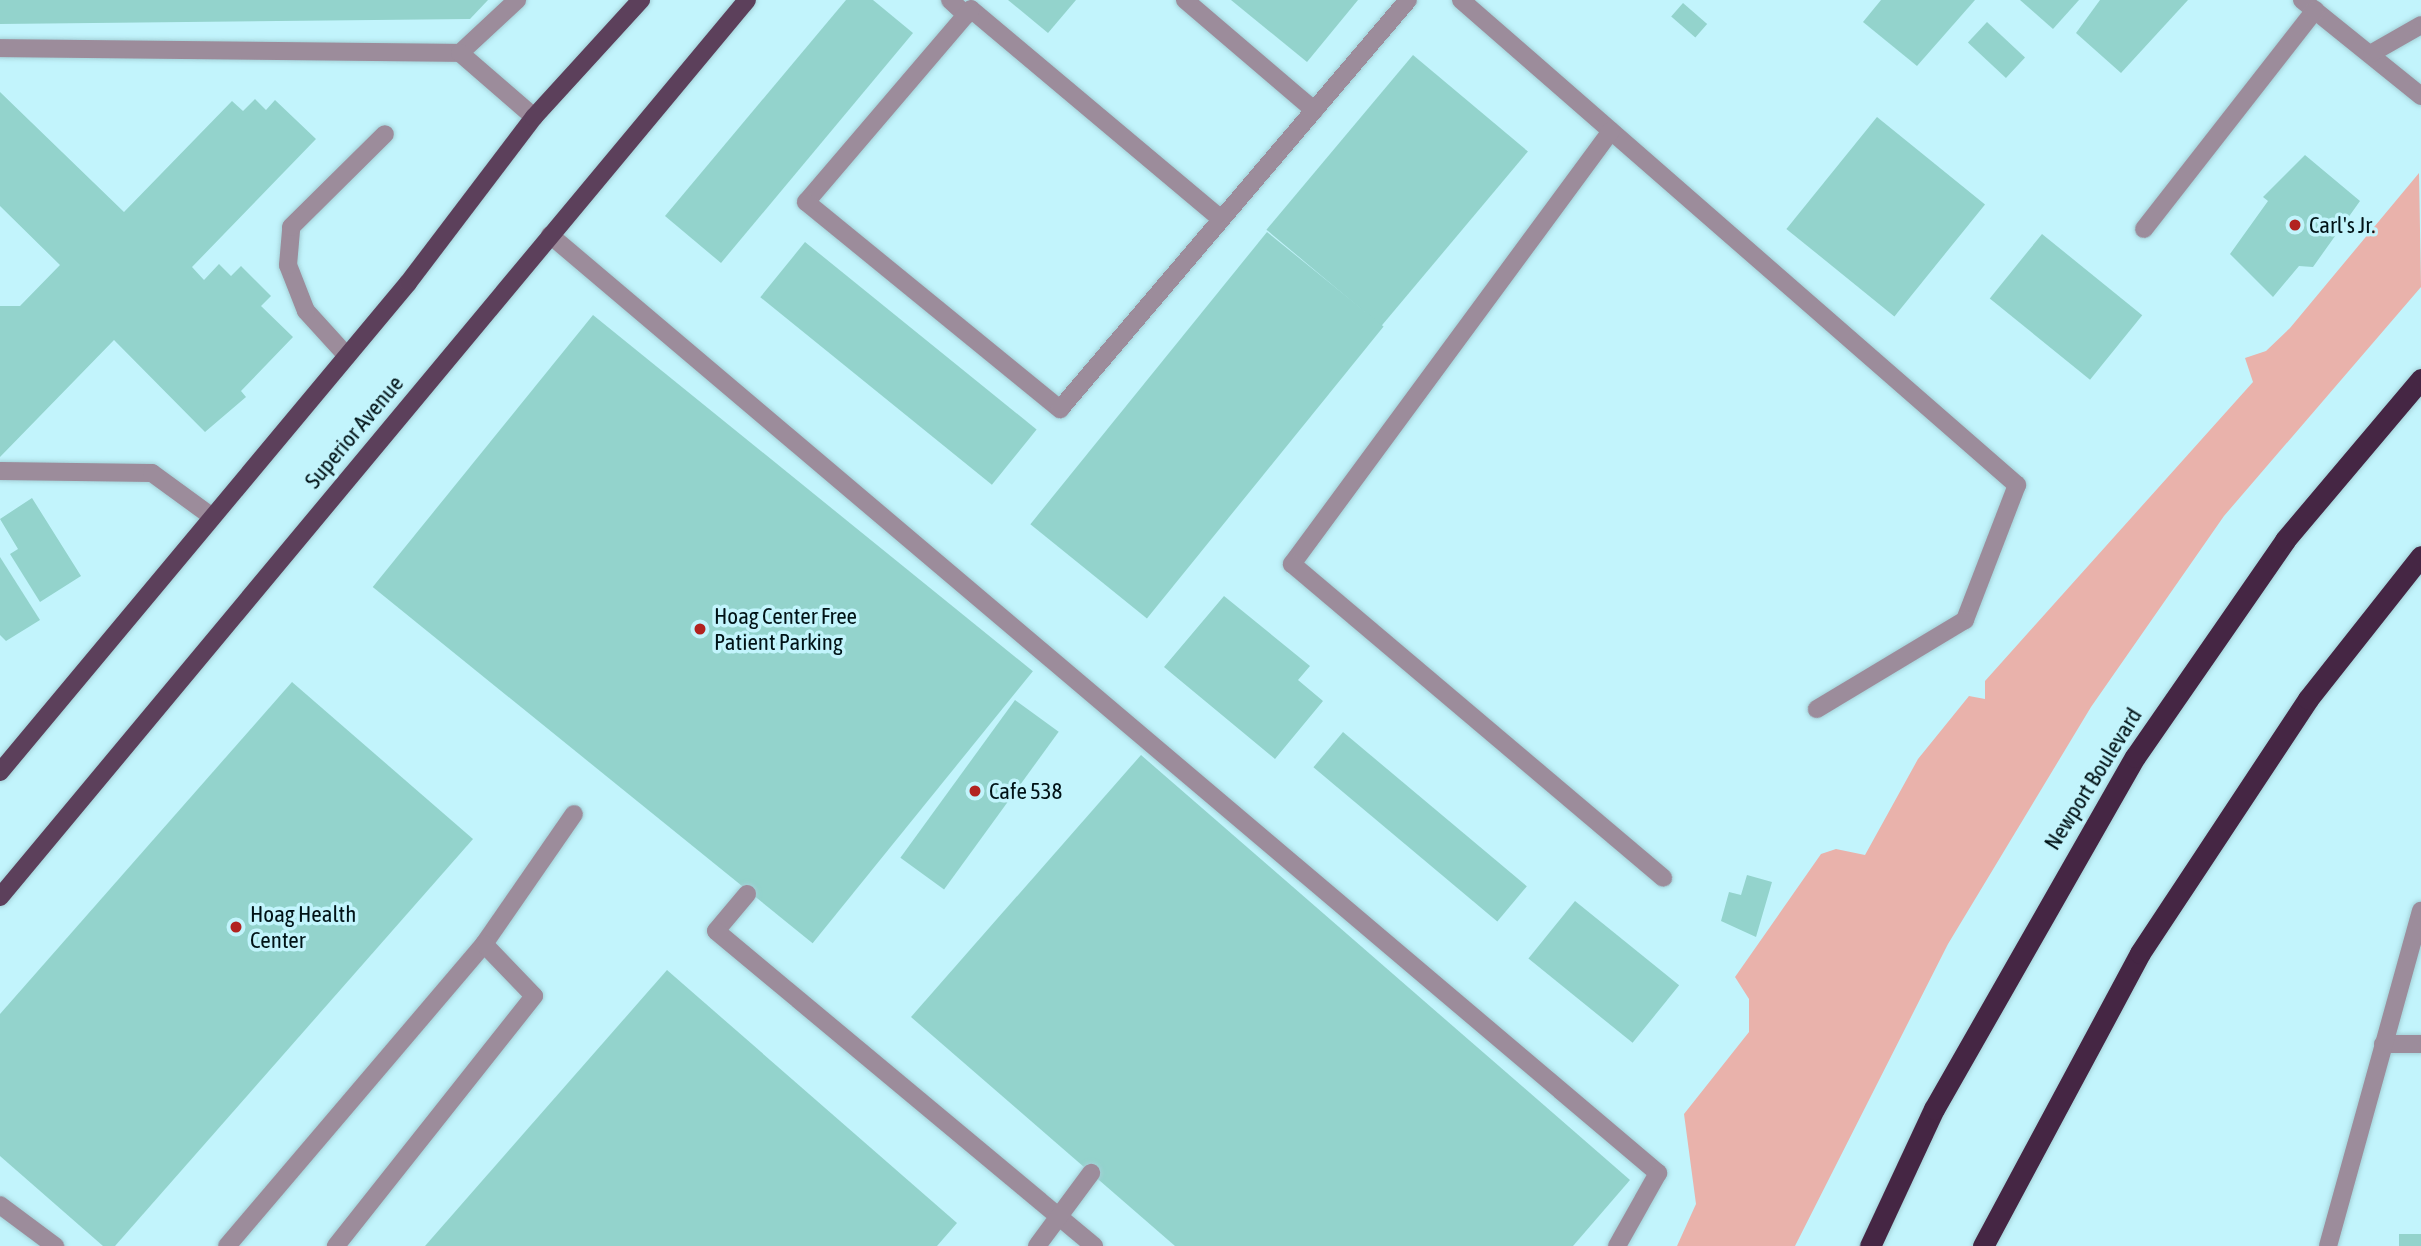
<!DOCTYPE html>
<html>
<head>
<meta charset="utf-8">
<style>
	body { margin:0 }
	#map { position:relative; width:2421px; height:1246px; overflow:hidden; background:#c2f4fc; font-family:"Asap Condensed",sans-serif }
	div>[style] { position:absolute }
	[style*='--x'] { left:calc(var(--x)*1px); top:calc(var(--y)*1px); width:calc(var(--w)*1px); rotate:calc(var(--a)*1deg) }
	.green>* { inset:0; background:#e9b2ab }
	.building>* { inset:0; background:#93d3cc; transform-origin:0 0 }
	.roads { filter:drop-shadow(0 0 2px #a3d0d7) drop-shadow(0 0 2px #a3d0d7) }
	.minor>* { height:18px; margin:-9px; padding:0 9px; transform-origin:9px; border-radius:9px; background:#9c8c9b }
	.major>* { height:18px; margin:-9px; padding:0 9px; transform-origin:9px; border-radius:9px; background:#5c405b }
	.highway>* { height:21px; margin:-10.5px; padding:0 10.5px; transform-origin:10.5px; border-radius:10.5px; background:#452644 }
	.dots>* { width:19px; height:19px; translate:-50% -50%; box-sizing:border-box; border:4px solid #c2f4fc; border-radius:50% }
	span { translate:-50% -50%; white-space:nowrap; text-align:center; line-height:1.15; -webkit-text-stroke:7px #c2f4fc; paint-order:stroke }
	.poi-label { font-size:23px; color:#001216 }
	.left { translate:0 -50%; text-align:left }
	.street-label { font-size:23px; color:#001216 }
</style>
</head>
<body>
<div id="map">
	<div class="green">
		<div style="clip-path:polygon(2419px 173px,2421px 287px,2224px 516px,2091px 707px,1948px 944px,1795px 1246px,1677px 1246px,1696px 1204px,1684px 1114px,1749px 1032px,1749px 999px,1735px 977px,1821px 854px,1836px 849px,1865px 855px,1918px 759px,1969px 696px,1985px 699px,1985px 681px,2253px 382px,2245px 358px,2266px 351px,2290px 328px)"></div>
	</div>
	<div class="building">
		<div style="clip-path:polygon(0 0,488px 0,470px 19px,0 24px)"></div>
		<div style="clip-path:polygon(846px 0,873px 0,913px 33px,721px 263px,665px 216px)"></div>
		<div style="clip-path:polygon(1008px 0,1076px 0,1048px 33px)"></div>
		<div style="clip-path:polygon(1231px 0,1358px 0,1307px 62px)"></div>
		<div style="clip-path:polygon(1881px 0,1975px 0,1917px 66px,1863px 22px)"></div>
		<div style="clip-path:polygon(2020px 0,2079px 0,2053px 29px)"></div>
		<div style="clip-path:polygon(2100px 0,2188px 0,2121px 73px,2076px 33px)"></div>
		<div style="left:1683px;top:3px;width:32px;height:18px;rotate:41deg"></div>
		<div style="left:1987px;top:22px;width:52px;height:28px;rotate:43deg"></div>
		<div style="left:1413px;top:55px;width:150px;height:228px;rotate:40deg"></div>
		<div style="clip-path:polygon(0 92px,124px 212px,232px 101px,243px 111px,255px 99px,266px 110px,275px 100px,316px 139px,192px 267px,204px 280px,219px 264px,231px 276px,241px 266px,271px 296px,261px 306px,293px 337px,241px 391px,246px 397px,205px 432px,114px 340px,0 457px,0 306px,20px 306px,60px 265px,0 206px)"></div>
		<div style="left:1877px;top:117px;width:139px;height:144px;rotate:39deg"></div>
		<div style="clip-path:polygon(2305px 155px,2360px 201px,2313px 267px,2299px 266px,2273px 297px,2230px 254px,2268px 201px,2263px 197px)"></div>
		<div style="left:1267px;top:232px;width:150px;height:376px;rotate:39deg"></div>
		<div style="left:2042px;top:234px;width:129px;height:83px;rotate:39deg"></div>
		<div style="left:805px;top:242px;width:298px;height:71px;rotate:39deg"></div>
		<div style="left:593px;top:315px;width:566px;height:350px;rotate:39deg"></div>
		<div style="clip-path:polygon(32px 498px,81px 576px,40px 602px,10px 554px,18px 549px,0 519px)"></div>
		<div style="clip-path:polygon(0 557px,40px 620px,6px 641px,0 635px)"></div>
		<div style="clip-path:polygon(1224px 596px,1310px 666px,1298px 680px,1323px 701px,1275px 759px,1164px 667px)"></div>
		<div style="clip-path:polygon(292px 682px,473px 839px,115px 1246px,103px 1246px,0 1156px,0 1014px)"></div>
		<div style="left:1015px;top:700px;width:54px;height:195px;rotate:36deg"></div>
		<div style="left:1343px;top:732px;width:240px;height:46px;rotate:40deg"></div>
		<div style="clip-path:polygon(1141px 755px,1630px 1180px,1573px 1246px,1175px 1246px,911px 1017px)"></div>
		<div style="clip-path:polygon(1747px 875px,1772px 882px,1756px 937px,1721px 921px,1729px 892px,1741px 895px)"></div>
		<div style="left:1575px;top:901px;width:134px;height:74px;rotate:39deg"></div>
		<div style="clip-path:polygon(667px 970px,957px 1223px,937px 1246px,425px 1246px)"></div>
		<div style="left:2399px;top:1234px;width:22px;height:12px"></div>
	</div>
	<div class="roads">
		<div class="minor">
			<div style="--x:950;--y:0;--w:22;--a:43"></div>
			<div style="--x:1185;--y:0;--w:170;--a:40.5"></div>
			<div style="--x:1461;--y:0;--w:738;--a:41.1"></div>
			<div style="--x:2017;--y:485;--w:145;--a:111.1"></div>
			<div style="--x:1965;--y:620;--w:173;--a:149"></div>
			<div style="--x:2302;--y:0;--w:153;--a:38.9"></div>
			<div style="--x:0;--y:48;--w:460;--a:0.6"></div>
			<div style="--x:460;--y:53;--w:78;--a:-42.9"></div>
			<div style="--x:460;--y:53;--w:98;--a:40.9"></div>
			<div style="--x:2372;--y:53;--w:56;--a:-29.7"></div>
			<div style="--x:1611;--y:131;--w:538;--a:126.38"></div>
			<div style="--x:1292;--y:564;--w:486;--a:40.2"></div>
			<div style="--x:1221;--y:219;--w:326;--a:-140"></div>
			<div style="--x:971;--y:9;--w:254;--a:130.5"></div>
			<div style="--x:806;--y:202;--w:328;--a:39.2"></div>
			<div style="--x:1060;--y:409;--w:537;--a:-49.61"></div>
			<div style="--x:2144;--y:229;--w:278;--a:-52"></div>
			<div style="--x:550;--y:235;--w:1452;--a:40.25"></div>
			<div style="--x:1658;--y:1173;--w:84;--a:119.3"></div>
			<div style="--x:347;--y:356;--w:61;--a:-132.3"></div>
			<div style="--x:306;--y:311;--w:49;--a:-111.4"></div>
			<div style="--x:288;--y:265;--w:38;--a:-85"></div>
			<div style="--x:291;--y:227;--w:132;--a:-44.7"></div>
			<div style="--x:0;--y:471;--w:152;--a:0.8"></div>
			<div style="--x:152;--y:473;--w:73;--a:36.1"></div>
			<div style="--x:747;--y:894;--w:48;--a:130"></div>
			<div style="--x:716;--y:931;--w:492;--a:39.8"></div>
			<div style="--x:484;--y:944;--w:158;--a:-55.3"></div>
			<div style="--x:2383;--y:1044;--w:38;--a:0"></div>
			<div style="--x:0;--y:1205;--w:69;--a:36.7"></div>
			<div style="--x:227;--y:1246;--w:397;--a:-49.6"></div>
			<div style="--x:484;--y:944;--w:72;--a:46.1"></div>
			<div style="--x:534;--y:996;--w:319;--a:128.4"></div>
			<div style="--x:1037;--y:1246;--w:91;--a:-53.5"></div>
			<div style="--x:2328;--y:1246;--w:348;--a:-74.5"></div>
		</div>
		<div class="major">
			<div style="--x:0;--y:772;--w:637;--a:-50.16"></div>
			<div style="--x:408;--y:283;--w:208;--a:-52.8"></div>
			<div style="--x:534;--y:117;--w:159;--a:-47.6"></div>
			<div style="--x:0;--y:897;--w:1167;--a:-50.21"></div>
		</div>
		<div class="highway">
			<div style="--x:1870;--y:1246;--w:151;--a:-65"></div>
			<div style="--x:1934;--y:1109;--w:405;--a:-60.3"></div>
			<div style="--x:2135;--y:757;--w:264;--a:-55.3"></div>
			<div style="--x:2285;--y:540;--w:211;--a:-49.8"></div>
			<div style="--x:1983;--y:1246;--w:332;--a:-61.8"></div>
			<div style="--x:2140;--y:953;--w:305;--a:-56.5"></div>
			<div style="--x:2308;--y:699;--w:182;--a:-51.7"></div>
		</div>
	</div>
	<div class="dots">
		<div style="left:2295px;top:225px;background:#b22320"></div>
		<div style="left:700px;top:629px;background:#b22320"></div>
		<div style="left:975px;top:791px;background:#b22320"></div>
		<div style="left:236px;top:927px;background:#b22320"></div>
	</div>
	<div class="poi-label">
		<span class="left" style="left:2309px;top:225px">Carl's Jr.</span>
		<span class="left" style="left:714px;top:629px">Hoag Center Free<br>Patient Parking</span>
		<span class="left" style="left:989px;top:791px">Cafe 538</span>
		<span class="left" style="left:250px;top:927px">Hoag Health<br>Center</span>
	</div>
	<div class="street-label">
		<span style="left:354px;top:432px;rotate:-50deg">Superior Avenue</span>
		<span style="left:2093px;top:779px;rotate:-58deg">Newport Boulevard</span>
	</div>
</div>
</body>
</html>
